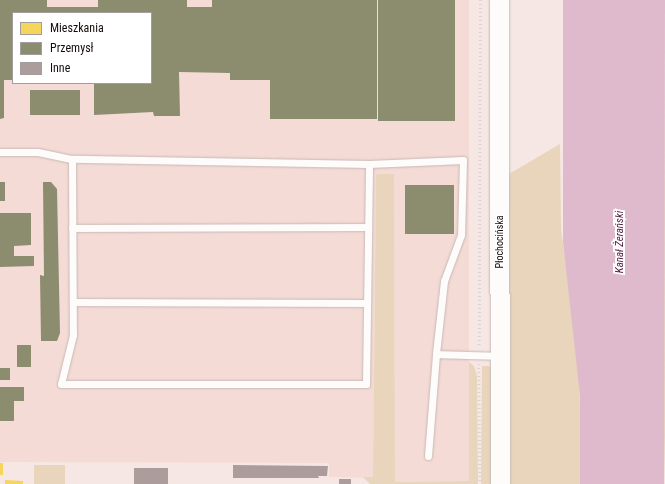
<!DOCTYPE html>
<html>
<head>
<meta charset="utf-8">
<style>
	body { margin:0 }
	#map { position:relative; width:665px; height:484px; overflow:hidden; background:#f7e7e4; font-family:"Roboto Condensed",sans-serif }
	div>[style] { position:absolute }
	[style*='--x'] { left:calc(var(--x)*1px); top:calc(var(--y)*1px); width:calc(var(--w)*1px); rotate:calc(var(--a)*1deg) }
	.built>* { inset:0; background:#f5dbd5 }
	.green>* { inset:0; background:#e8d5bb; transform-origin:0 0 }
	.water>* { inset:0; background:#dfbacc }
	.homes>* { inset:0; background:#f6d55c; transform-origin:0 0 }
	.industry>* { inset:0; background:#8c8c6e; transform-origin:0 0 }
	.building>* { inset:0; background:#ad9c9c; transform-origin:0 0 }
	.path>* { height:2.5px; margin-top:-1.25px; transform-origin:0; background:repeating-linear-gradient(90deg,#d8d3d1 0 1px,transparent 0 4px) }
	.roads { filter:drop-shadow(0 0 1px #c6b9b7) drop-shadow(0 0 1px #c6b9b7) }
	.lane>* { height:7px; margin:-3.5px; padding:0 3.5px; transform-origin:3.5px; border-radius:3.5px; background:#fefbfb }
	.secondary>* { height:19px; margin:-9.5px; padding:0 9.5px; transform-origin:9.5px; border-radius:9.5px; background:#fefbfb }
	span { translate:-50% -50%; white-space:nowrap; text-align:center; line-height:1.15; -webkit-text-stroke:4px #fff; paint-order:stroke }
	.street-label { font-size:10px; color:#150c0a }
	.water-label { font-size:11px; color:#521b3f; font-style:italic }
	.legend { position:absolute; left:12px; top:12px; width:140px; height:72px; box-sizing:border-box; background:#fff; border:1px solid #a19e9d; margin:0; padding:5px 7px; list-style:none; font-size:12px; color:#150c0a }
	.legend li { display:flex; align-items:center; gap:8px; height:20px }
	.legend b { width:20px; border:1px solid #a19e9d }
</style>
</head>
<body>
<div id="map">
	<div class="built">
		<div style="clip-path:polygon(evenodd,0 0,469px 0,469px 481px,395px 482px,394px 174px,376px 174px,373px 478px,329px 477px,329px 463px,0 462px,0 0,13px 13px,151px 13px,151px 83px,13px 83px,13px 13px)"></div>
	</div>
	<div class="green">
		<div style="clip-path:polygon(665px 34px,665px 484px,663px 389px)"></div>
		<div style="clip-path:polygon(560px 144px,561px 229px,576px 342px,579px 343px,581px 484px,508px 484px,507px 175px)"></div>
		<div style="clip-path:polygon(376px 174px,394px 174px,395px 482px,469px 481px,469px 362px,474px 366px,477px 376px,478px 484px,370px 484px,363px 477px,373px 477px)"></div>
		<div style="clip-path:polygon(482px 366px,489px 366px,493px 370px,492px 484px,481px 484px)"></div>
		<div style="left:34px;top:465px;width:31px;height:19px"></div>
	</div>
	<div class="water">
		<div style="clip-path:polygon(563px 0,665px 0,664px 484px,580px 484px,580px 396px,563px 242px)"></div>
	</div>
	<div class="homes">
		<div style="left:0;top:463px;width:3px;height:12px"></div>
		<div style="clip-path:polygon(5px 480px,23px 481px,23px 484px,5px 484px)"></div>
	</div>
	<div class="industry">
		<div style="clip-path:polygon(0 0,47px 0,47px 7px,98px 7px,98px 0,187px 0,187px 7px,212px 7px,212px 0,377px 0,377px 119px,270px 119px,270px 80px,230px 80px,230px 73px,179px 72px,180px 116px,154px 116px,153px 112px,94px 115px,94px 83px,151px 83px,151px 13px,13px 13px,13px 80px,4px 80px,4px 118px,0 119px)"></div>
		<div style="left:378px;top:0;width:77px;height:121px"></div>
		<div style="left:30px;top:90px;width:50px;height:25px"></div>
		<div style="left:0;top:182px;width:5px;height:19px"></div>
		<div style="clip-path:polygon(43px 182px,51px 182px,57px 189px,60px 333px,57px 341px,41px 341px,40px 275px,44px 276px)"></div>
		<div style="left:405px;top:185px;width:49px;height:49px"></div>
		<div style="clip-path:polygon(0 213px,31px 213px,31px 245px,14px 246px,14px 256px,34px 256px,34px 266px,0 267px)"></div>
		<div style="left:17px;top:345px;width:14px;height:22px"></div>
		<div style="left:0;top:368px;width:10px;height:12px"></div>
		<div style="clip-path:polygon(0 387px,24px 387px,24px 401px,14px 401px,14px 421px,0 421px)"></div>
	</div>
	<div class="building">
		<div style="clip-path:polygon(233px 465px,328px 466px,327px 476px,318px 476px,319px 478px,233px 478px)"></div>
		<div style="left:134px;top:468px;width:34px;height:16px"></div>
		<div style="left:339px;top:479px;width:12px;height:5px"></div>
	</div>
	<div class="path">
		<div style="--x:479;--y:345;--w:345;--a:-89.8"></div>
		<div style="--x:479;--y:364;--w:120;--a:89.5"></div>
	</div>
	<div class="roads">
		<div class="lane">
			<div style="--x:0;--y:152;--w:38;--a:0"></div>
			<div style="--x:38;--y:152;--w:35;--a:12"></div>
			<div style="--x:369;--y:164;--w:297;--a:-179"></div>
			<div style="--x:72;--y:159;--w:176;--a:89.7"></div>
			<div style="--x:73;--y:335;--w:50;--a:103.8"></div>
			<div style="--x:61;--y:384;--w:305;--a:0"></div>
			<div style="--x:366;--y:384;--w:220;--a:-89.2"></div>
			<div style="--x:369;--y:164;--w:94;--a:-2.4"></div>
			<div style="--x:463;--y:160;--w:75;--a:91.5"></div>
			<div style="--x:461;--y:235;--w:49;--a:110.3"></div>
			<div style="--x:444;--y:281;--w:73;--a:96.3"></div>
			<div style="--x:72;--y:228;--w:296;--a:-0.2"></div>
			<div style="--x:73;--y:302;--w:294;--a:0.2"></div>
			<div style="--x:428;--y:456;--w:102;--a:-85.5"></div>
			<div style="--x:436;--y:354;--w:64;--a:1.8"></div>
		</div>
		<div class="secondary">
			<div style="--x:499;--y:0;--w:484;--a:89.9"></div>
		</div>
	</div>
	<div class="street-label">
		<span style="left:500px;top:242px;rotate:-90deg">Płochocińska</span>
	</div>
	<div class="water-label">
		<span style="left:620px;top:242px;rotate:-90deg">Kanał Żerański</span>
	</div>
	<ul class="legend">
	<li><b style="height:11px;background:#f6d55c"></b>Mieszkania</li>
	<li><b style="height:11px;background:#8c8c6e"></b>Przemysł</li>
	<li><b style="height:11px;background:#ad9c9c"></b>Inne</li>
	</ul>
</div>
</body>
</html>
